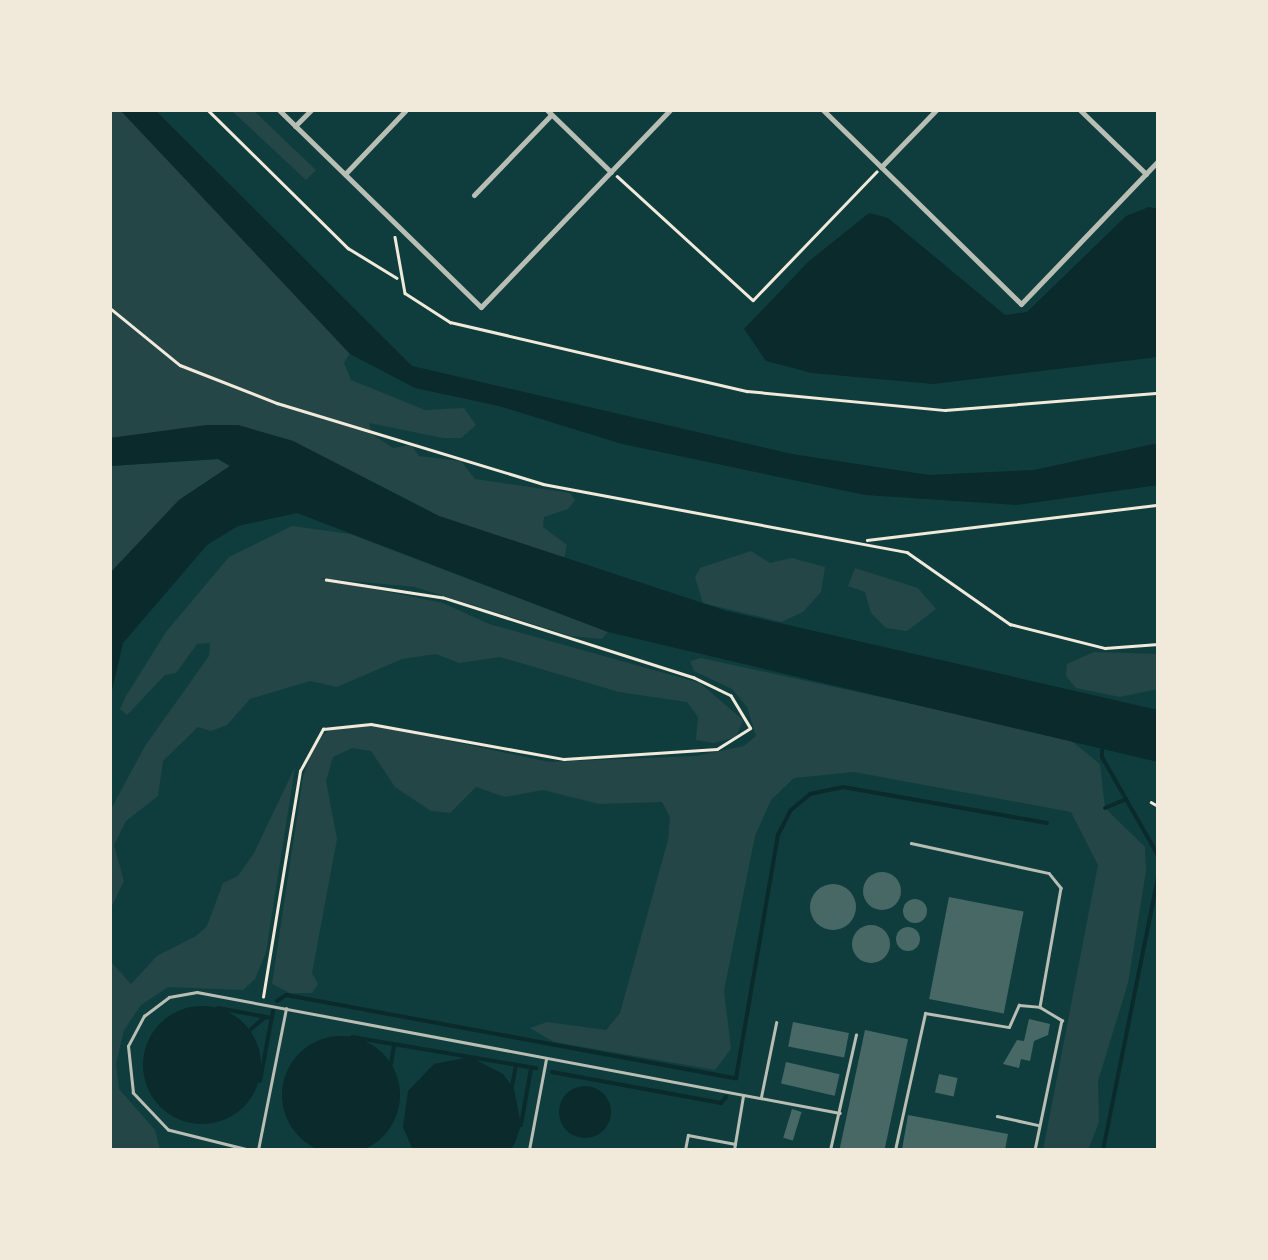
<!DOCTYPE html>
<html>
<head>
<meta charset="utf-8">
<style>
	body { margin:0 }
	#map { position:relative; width:1268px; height:1260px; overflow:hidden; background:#0f3d3e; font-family:"Golos Text",sans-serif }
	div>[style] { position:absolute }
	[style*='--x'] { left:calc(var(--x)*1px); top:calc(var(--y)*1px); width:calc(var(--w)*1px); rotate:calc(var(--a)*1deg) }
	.green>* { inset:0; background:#244646 }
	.water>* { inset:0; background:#0a2a2b }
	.round { border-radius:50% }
	.stream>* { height:4px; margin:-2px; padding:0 2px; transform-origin:2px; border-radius:2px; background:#0a2a2b }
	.building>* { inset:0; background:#486865; transform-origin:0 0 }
	.path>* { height:2.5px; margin:-1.25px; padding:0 1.25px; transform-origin:1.25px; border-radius:1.25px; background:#f1e9da }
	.service>* { height:2.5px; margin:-1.25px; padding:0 1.25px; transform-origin:1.25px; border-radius:1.25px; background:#b8beb3 }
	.minor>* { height:5px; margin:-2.5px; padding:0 2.5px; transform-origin:2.5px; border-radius:2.5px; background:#b8beb3 }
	span { translate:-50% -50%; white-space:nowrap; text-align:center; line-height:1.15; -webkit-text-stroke:9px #f1e9da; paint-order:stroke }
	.frame { position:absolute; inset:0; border:112px solid #f1e9da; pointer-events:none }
</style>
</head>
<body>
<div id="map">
	<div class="green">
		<div style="clip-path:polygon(110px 110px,120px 110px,189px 177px,350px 353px,344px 363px,351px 380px,425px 410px,464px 408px,476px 425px,461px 438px,443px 438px,369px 423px,372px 434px,393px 448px,411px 445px,419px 456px,461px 461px,475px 479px,570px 493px,575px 500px,568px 509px,544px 517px,543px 527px,567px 545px,564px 558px,439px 516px,293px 441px,238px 425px,110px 438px)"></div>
		<div style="clip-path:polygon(231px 110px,253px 110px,316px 170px,306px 180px)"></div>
		<div style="clip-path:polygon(218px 459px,230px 466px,179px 500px,110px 573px,110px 466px)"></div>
		<div style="clip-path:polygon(292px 526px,350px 534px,608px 632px,602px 639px,571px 636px,415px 587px,319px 578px,443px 603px,489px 624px,700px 683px,743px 720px,736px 737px,714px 743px,696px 740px,698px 717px,687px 702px,619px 692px,500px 657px,459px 663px,436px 654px,402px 659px,337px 687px,310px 681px,250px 699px,227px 725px,211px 731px,198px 727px,163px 761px,158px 796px,126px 821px,114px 845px,124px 881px,110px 910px,110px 811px,145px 746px,209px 656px,210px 643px,197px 644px,176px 673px,165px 675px,127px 715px,120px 709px,126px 696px,166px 632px,229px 557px)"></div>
		<div style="clip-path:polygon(751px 551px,770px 563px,792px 558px,825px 567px,821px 592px,803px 612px,781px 622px,703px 603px,695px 577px,700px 568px)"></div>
		<div style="clip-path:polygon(855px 568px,918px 588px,936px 609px,907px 631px,886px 628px,871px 613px,865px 592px,848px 586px)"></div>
		<div style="clip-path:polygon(1094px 652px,1158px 654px,1158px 689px,1120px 697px,1076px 688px,1066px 676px,1067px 664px)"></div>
		<div style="clip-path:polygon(701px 658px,1068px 738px,1100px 764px,1105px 808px,1145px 847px,1146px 871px,1128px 983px,1098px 1081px,1099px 1122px,1088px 1150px,1043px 1150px,1098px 865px,1071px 812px,854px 772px,794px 778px,771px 800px,755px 836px,724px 991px,731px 1049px,715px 1070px,554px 1042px,530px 1028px,547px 1022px,606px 1030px,620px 1013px,668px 840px,670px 817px,662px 802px,599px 804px,543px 790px,505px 797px,476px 787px,450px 813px,431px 811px,395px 787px,371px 751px,352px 748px,333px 757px,326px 781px,337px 839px,312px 973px,318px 984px,312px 993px,290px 993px,272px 984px,303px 777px,316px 739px,335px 727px,365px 723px,549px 762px,696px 756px,744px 746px,756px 736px,747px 707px,732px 689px,694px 671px,690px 661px)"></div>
		<div style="clip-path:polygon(295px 767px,266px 952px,255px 979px,243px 990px,168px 987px,141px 1005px,124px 1030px,116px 1064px,119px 1089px,155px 1130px,160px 1150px,110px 1150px,110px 924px,112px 963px,131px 984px,157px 956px,196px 936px,207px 926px,223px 883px,238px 876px,254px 853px)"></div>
	</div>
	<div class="water">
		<div style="clip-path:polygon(120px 110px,155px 110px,412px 366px,792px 454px,929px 475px,1034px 470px,1158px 443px,1158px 485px,1017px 505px,865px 495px,622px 444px,499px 406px,415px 388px,350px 354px)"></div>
		<div style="clip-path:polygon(1149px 207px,1158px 209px,1158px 357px,933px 384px,812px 373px,766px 361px,744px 329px,808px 262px,869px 213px,888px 218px,1005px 315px,1027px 312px,1126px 216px)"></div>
		<div style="clip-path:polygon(206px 425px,238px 425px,293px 441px,439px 516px,727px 611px,1158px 710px,1158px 762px,608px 632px,297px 513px,238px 526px,207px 545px,123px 643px,110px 699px,110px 573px,179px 500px,230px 466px,218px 459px,110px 466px,110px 438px)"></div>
		<div class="round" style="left:143px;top:1006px;width:118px;height:118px"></div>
		<div class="round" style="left:282px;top:1036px;width:118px;height:118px"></div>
		<div style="clip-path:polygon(470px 1057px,503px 1074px,514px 1089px,521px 1125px,515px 1143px,510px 1150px,413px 1150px,403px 1127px,408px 1091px,434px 1064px)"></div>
		<div class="round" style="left:559px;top:1086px;width:52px;height:52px"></div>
	</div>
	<div class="stream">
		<div style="--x:1102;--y:745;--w:12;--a:90"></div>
		<div style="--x:1102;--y:757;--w:113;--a:60.3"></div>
		<div style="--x:1105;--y:808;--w:21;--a:-23"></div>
		<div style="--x:277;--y:1001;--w:11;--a:-34"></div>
		<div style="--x:286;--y:995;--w:458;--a:10.5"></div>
		<div style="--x:736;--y:1078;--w:247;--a:-80.2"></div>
		<div style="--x:778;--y:835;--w:28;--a:-63"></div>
		<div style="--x:791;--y:810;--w:25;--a:-40"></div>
		<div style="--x:810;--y:794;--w:34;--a:-12"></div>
		<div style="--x:843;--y:787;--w:207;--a:10"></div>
		<div style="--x:218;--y:1008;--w:55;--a:10.5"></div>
		<div style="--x:250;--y:1030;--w:20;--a:-41"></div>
		<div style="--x:352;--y:1037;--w:187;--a:9.6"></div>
		<div style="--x:391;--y:1064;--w:20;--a:-81"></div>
		<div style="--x:552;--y:1072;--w:172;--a:10.4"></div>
		<div style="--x:721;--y:1103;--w:8;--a:-50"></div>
		<div style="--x:260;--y:1081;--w:71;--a:-79.5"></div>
		<div style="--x:512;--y:1086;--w:20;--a:-79"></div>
		<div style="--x:521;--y:1125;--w:58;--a:-80"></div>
		<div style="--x:1103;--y:1150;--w:279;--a:-78.6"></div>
	</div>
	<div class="building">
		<div class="round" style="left:863px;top:872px;width:38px;height:38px"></div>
		<div class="round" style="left:810px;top:884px;width:46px;height:46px"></div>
		<div style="left:949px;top:897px;width:76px;height:104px;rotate:11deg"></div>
		<div class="round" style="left:903px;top:899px;width:24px;height:24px"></div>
		<div class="round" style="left:852px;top:925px;width:38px;height:38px"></div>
		<div class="round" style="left:896px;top:927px;width:24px;height:24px"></div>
		<div style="clip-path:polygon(1029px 1019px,1050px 1024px,1048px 1035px,1034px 1041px,1030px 1061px,1021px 1059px,1019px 1068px,1003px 1064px,1017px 1040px,1024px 1041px)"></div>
		<div style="left:793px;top:1022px;width:57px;height:25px;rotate:11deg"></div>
		<div style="left:865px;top:1030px;width:44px;height:122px;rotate:12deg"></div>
		<div style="left:786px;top:1062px;width:55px;height:22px;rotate:13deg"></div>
		<div style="left:939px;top:1074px;width:19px;height:19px;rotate:12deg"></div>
		<div style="left:792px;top:1109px;width:10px;height:30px;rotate:17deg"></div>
		<div style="clip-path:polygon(908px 1115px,1008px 1134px,1005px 1150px,902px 1150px)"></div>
	</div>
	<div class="path">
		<div style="--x:208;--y:110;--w:197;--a:44.6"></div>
		<div style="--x:348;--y:248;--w:57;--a:31.5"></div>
		<div style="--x:617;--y:176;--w:184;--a:42.4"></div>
		<div style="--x:753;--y:300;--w:178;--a:-46.1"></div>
		<div style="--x:395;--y:237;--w:57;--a:79.9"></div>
		<div style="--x:405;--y:293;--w:54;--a:32.8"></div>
		<div style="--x:450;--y:322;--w:305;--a:13.1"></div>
		<div style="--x:747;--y:391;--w:199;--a:5.5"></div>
		<div style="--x:945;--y:410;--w:214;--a:-4.6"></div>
		<div style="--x:110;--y:308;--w:90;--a:39.2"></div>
		<div style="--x:180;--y:365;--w:104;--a:21.4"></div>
		<div style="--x:277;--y:403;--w:278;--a:16.9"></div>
		<div style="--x:543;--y:484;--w:370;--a:10.6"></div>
		<div style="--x:907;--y:552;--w:126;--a:35"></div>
		<div style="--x:1010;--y:624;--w:98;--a:14.2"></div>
		<div style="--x:1105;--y:648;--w:53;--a:-4.3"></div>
		<div style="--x:867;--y:540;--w:293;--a:-6.9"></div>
		<div style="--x:1151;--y:802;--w:8;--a:30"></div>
		<div style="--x:263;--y:997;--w:229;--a:-80.7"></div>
		<div style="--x:300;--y:771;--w:48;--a:-61.3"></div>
		<div style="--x:323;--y:729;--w:48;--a:-5.9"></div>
		<div style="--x:371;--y:724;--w:196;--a:10.3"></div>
		<div style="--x:564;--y:759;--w:153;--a:-3.7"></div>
		<div style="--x:717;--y:749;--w:39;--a:-32"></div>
		<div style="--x:750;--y:728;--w:37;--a:-121"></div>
		<div style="--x:731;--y:696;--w:41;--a:-154.1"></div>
		<div style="--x:694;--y:678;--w:263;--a:-162.3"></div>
		<div style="--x:443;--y:598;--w:118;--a:-171.3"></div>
	</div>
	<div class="service">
		<div style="--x:911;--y:843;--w:141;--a:12.3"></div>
		<div style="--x:1049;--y:873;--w:19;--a:51"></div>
		<div style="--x:1061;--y:888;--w:121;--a:100"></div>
		<div style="--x:1040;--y:1007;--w:26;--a:31"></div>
		<div style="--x:1062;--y:1020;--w:133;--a:101.7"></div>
		<div style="--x:761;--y:1097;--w:76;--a:-78.5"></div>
		<div style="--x:997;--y:1116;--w:42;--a:12.4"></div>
		<div style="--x:248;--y:1150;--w:82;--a:-166"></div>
		<div style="--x:168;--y:1130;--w:51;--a:-133.4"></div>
		<div style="--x:133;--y:1093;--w:47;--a:-96.1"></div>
		<div style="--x:128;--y:1046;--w:34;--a:-62"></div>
		<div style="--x:144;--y:1016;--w:31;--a:-37"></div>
		<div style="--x:169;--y:997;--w:28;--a:-10"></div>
		<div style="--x:197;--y:992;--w:654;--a:10.66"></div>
		<div style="--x:258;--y:1150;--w:144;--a:-78.8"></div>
		<div style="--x:529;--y:1150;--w:93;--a:-79.4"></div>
		<div style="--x:685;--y:1150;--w:15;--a:-79"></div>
		<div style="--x:688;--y:1135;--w:48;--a:10.8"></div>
		<div style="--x:734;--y:1150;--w:55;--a:-80.5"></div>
		<div style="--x:830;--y:1150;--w:118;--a:-77.3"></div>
		<div style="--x:895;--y:1150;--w:140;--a:-77.6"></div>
		<div style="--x:925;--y:1013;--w:85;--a:9.5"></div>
		<div style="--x:1009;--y:1027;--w:24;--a:-66"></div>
		<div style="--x:1019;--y:1005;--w:21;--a:5"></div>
	</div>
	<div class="minor">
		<div style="--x:279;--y:110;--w:282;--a:44.3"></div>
		<div style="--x:481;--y:307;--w:273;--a:-46.2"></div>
		<div style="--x:547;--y:110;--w:89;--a:44.1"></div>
		<div style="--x:823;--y:110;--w:277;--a:44.4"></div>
		<div style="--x:1021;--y:304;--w:198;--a:-46.2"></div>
		<div style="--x:1080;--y:110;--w:92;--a:44.1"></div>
		<div style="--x:295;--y:126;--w:23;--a:-45"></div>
		<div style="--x:881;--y:167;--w:79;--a:-46"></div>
		<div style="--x:345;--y:174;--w:88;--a:-46.4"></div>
		<div style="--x:474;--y:195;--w:111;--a:-46.1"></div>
	</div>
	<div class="frame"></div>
</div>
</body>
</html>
